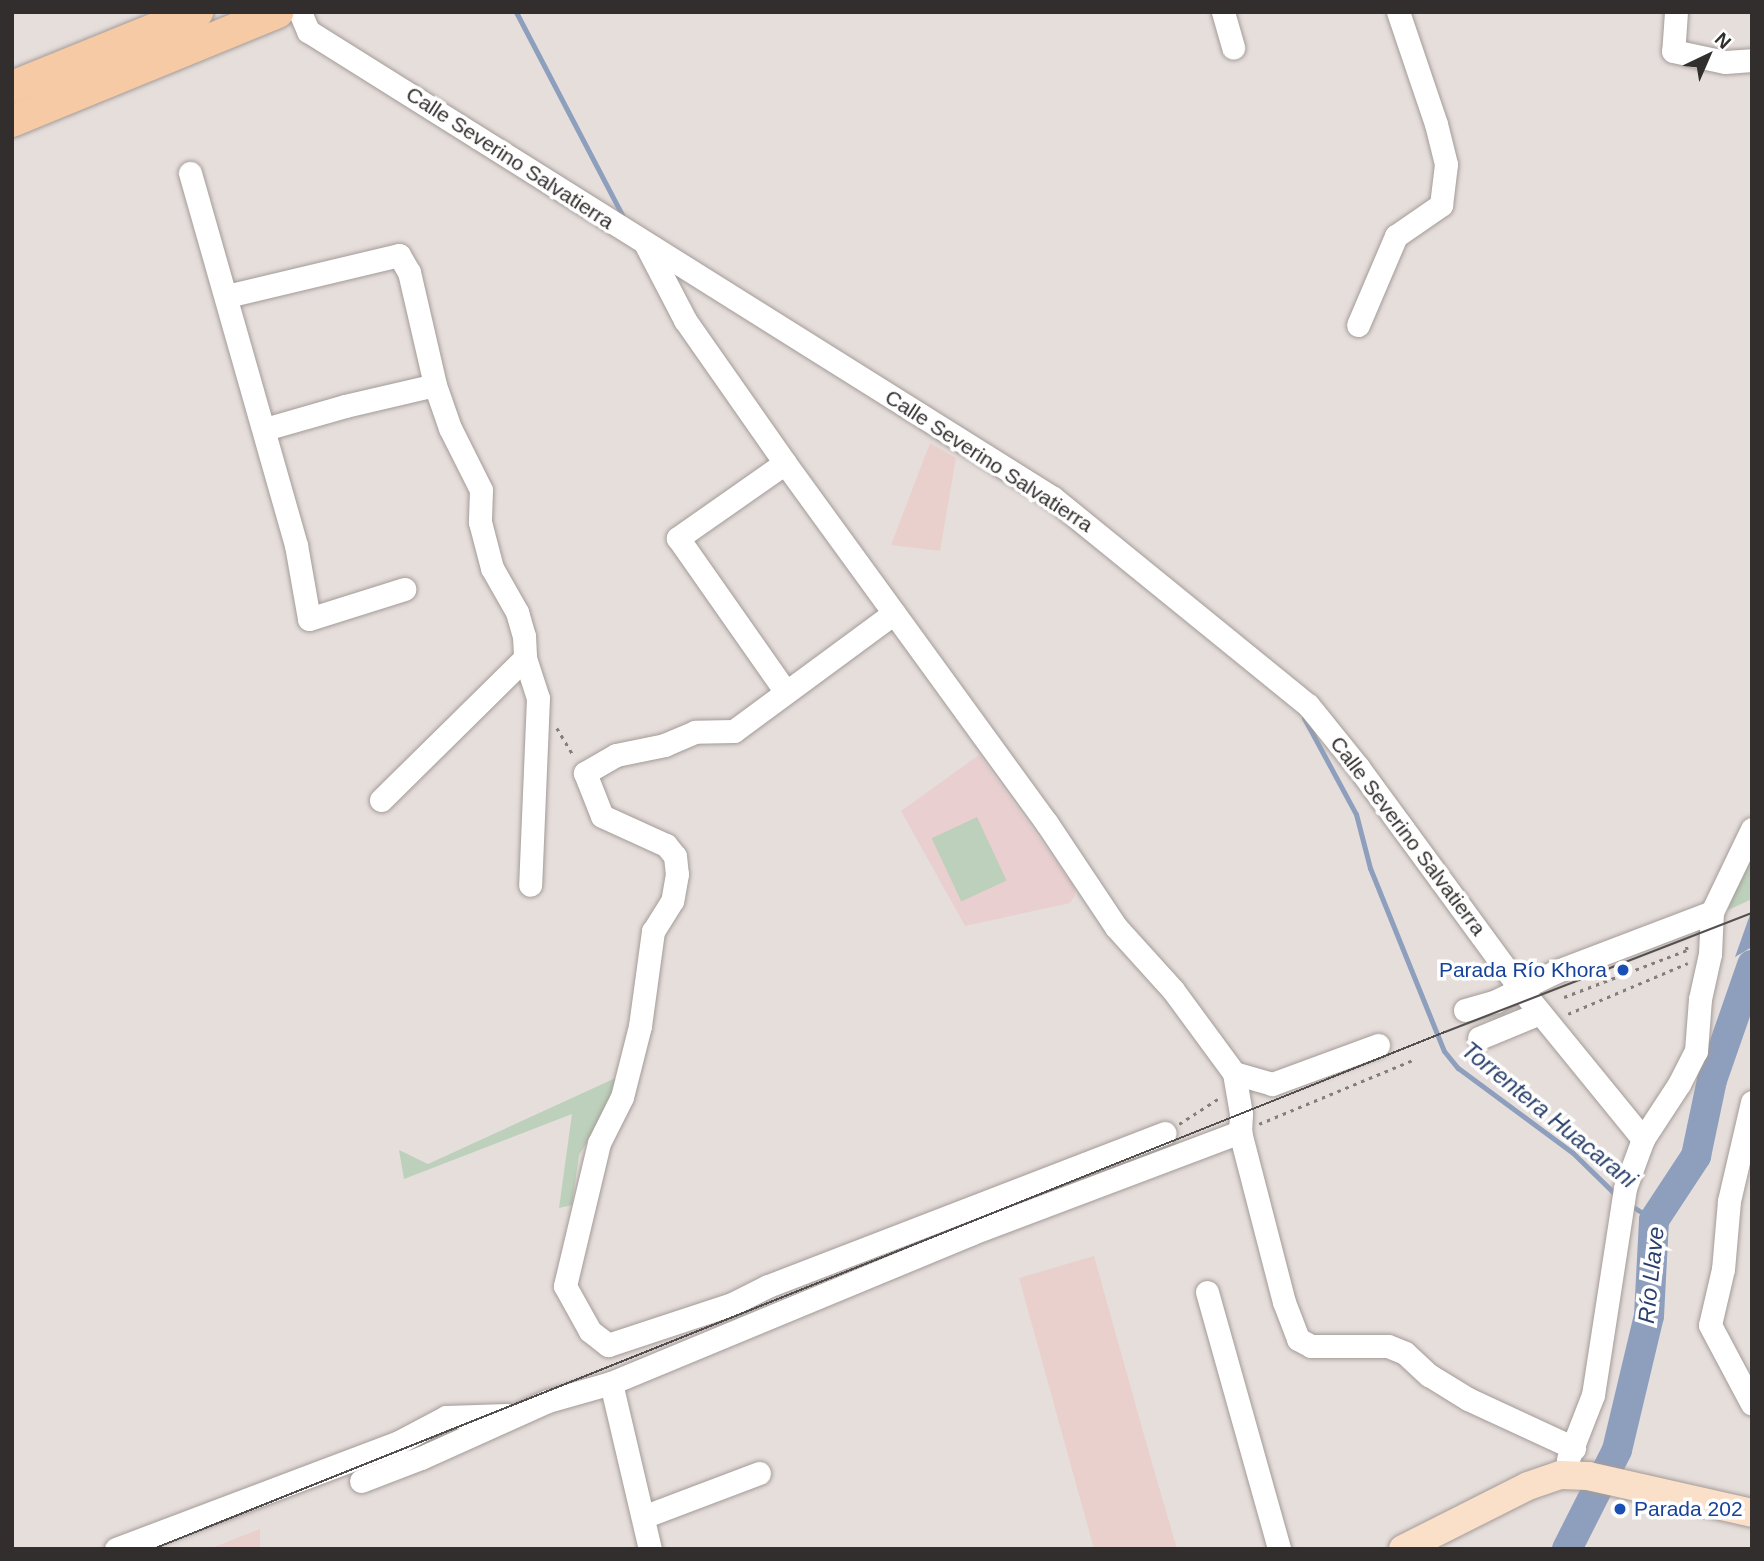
<!DOCTYPE html>
<html>
<head>
<meta charset="utf-8">
<style>
	body { margin:0 }
	#map { position:relative; width:1764px; height:1561px; overflow:hidden; background:#e6dedb; font-family:Arial,sans-serif }
	div>[style] { position:absolute }
	[style*='--x'] { left:calc(var(--x)*1px); top:calc(var(--y)*1px); width:calc(var(--w)*1px); rotate:calc(var(--a)*1deg) }
	.industrial>* { inset:0; background:#ead0cc }
	.education>* { inset:0; background:#eacfd0 }
	.green>* { inset:0; background:#bdd0bb; transform-origin:0 0 }
	.water>* { inset:0; background:#8e9fbe }
	.stream>* { height:5px; margin:-2.5px; padding:0 2.5px; transform-origin:2.5px; border-radius:2.5px; background:#8e9fbe }
	.river>* { height:30px; margin:-15px; padding:0 15px; transform-origin:15px; border-radius:15px; background:#8e9fbe }
	.path>* { height:2.5px; margin-top:-1.25px; transform-origin:0; background:repeating-linear-gradient(90deg,#837e7c 0 3.5px,transparent 0 8.5px) }
	.roads { filter:drop-shadow(0 0 2px #a39b98) drop-shadow(0 0 2px #a39b98) }
	.minor>* { height:23px; margin:-11.5px; padding:0 11.5px; transform-origin:11.5px; border-radius:11.5px; background:#fff }
	.major>* { height:28px; margin:-14px; padding:0 14px; transform-origin:14px; border-radius:14px; background:#fadfc9 }
	.highway>* { height:32px; margin:-16px; padding:0 16px; transform-origin:16px; border-radius:16px; background:#f6caa5 }
	.tram>* { height:2px; margin:-1px; padding:0 1px; transform-origin:1px; border-radius:1px; background:#54504f }
	.dots>* { width:19px; height:19px; translate:-50% -50%; box-sizing:border-box; border:4px solid #fff; border-radius:50% }
	span { translate:-50% -50%; white-space:nowrap; text-align:center; line-height:1.15; -webkit-text-stroke:7px #fff; paint-order:stroke }
	.street-label { font-size:21px; color:#312e2d }
	.transit-label { font-size:21px; color:#164399 }
	.right { translate:-100% -50%; text-align:right }
	.left { translate:0 -50%; text-align:left }
	.water-label { font-size:23px; color:#29406c; font-style:italic }
	.frame { position:absolute; inset:0; border:14px solid #312e2d; pointer-events:none }
	.north { position:absolute; left:1673px; top:21px; width:70px; height:70px; -webkit-text-stroke:5px #fff; paint-order:stroke; rotate:44deg; font-size:19px; font-weight:700; line-height:28px; text-align:center; color:#312e2d }
	.north::after { content:''; display:block; margin:auto; width:24px; height:32px; background:#312e2d; clip-path:polygon(50% 0,100% 100%,50% 72%,0 100%) }
</style>
</head>
<body>
<div id="map">
	<div class="industrial">
		<div style="clip-path:polygon(930px 443px,956px 458px,940px 551px,891px 545px)"></div>
		<div style="clip-path:polygon(1094px 1256px,1148px 1449px,1177px 1549px,1094px 1549px,1019px 1278px)"></div>
		<div style="clip-path:polygon(260px 1529px,260px 1549px,209px 1549px)"></div>
	</div>
	<div class="education">
		<div style="clip-path:polygon(979px 755px,1074px 887px,1075px 896px,1070px 903px,965px 926px,901px 811px)"></div>
	</div>
	<div class="green">
		<div style="left:977px;top:817px;width:70px;height:50px;rotate:65deg"></div>
		<div style="clip-path:polygon(1752px 844px,1752px 899px,1728px 910px,1738px 868px)"></div>
		<div style="clip-path:polygon(620px 1076px,610px 1105px,579px 1155px,572px 1205px,559px 1208px,572px 1114px,404px 1179px,399px 1150px,428px 1164px)"></div>
	</div>
	<div class="water">
		<div style="clip-path:polygon(1752px 909px,1752px 947px,1735px 957px)"></div>
	</div>
	<div class="stream">
		<div style="--x:516;--y:12;--w:231;--a:62.4"></div>
		<div style="--x:1304;--y:718;--w:109;--a:61.6"></div>
		<div style="--x:1356;--y:814;--w:56;--a:75.5"></div>
		<div style="--x:1370;--y:868;--w:197;--a:68"></div>
		<div style="--x:1444;--y:1051;--w:22;--a:51"></div>
		<div style="--x:1458;--y:1068;--w:143;--a:36.5"></div>
		<div style="--x:1573;--y:1153;--w:60;--a:44.3"></div>
		<div style="--x:1630;--y:1205;--w:28;--a:32"></div>
	</div>
	<div class="river">
		<div style="--x:1567;--y:1549;--w:111;--a:-63.2"></div>
		<div style="--x:1617;--y:1450;--w:138;--a:-76.6"></div>
		<div style="--x:1649;--y:1316;--w:96;--a:-87"></div>
		<div style="--x:1654;--y:1220;--w:77;--a:-56.7"></div>
		<div style="--x:1696;--y:1156;--w:78;--a:-78.1"></div>
		<div style="--x:1712;--y:1080;--w:122;--a:-70.8"></div>
	</div>
	<div class="path">
		<div style="--x:334;--y:12;--w:2;--a:0"></div>
		<div style="--x:557;--y:728;--w:33;--a:59"></div>
		<div style="--x:1564;--y:997;--w:132;--a:-20.9"></div>
		<div style="--x:1687;--y:950;--w:8;--a:-104"></div>
		<div style="--x:1568;--y:1014;--w:130;--a:-23"></div>
		<div style="--x:1179;--y:1124;--w:46;--a:-32.7"></div>
		<div style="--x:1259;--y:1124;--w:169;--a:-22.6"></div>
	</div>
	<div class="roads">
		<div class="minor">
			<div style="--x:300;--y:12;--w:21;--a:67"></div>
			<div style="--x:308;--y:31;--w:879;--a:32.08"></div>
			<div style="--x:1053;--y:498;--w:328;--a:39.1"></div>
			<div style="--x:1308;--y:705;--w:80;--a:51.1"></div>
			<div style="--x:1358;--y:767;--w:274;--a:53.8"></div>
			<div style="--x:1520;--y:988;--w:195;--a:50.8"></div>
			<div style="--x:1223;--y:12;--w:37;--a:74"></div>
			<div style="--x:1676;--y:12;--w:39;--a:94"></div>
			<div style="--x:1673;--y:51;--w:53;--a:11.9"></div>
			<div style="--x:1725;--y:62;--w:27;--a:-4"></div>
			<div style="--x:190;--y:173;--w:387;--a:74.1"></div>
			<div style="--x:296;--y:545;--w:75;--a:80"></div>
			<div style="--x:309;--y:619;--w:100;--a:-17.5"></div>
			<div style="--x:646;--y:245;--w:85;--a:62.5"></div>
			<div style="--x:685;--y:320;--w:174;--a:55"></div>
			<div style="--x:785;--y:463;--w:444;--a:54"></div>
			<div style="--x:1046;--y:822;--w:126;--a:56.3"></div>
			<div style="--x:1116;--y:927;--w:85;--a:47.9"></div>
			<div style="--x:1173;--y:990;--w:103;--a:53.7"></div>
			<div style="--x:1234;--y:1073;--w:42;--a:80.3"></div>
			<div style="--x:1241;--y:1114;--w:18;--a:93"></div>
			<div style="--x:1240;--y:1132;--w:176;--a:75.5"></div>
			<div style="--x:1284;--y:1302;--w:40;--a:69"></div>
			<div style="--x:1298;--y:1339;--w:15;--a:28"></div>
			<div style="--x:1311;--y:1346;--w:77;--a:0"></div>
			<div style="--x:1388;--y:1346;--w:18;--a:22"></div>
			<div style="--x:1405;--y:1353;--w:33;--a:43"></div>
			<div style="--x:1429;--y:1375;--w:46;--a:31.6"></div>
			<div style="--x:1468;--y:1399;--w:117;--a:24.8"></div>
			<div style="--x:227;--y:296;--w:177;--a:-13.4"></div>
			<div style="--x:399;--y:255;--w:20;--a:60"></div>
			<div style="--x:409;--y:272;--w:116;--a:77"></div>
			<div style="--x:435;--y:385;--w:46;--a:70.8"></div>
			<div style="--x:450;--y:428;--w:69;--a:63.4"></div>
			<div style="--x:481;--y:490;--w:32;--a:92"></div>
			<div style="--x:480;--y:522;--w:48;--a:75.4"></div>
			<div style="--x:492;--y:568;--w:51;--a:60.4"></div>
			<div style="--x:517;--y:612;--w:25;--a:74"></div>
			<div style="--x:524;--y:636;--w:22;--a:87"></div>
			<div style="--x:525;--y:658;--w:42;--a:72"></div>
			<div style="--x:538;--y:698;--w:187;--a:92.4"></div>
			<div style="--x:1358;--y:325;--w:97;--a:-66.9"></div>
			<div style="--x:1396;--y:236;--w:55;--a:-34.6"></div>
			<div style="--x:1441;--y:205;--w:41;--a:-83"></div>
			<div style="--x:1446;--y:164;--w:41;--a:-104"></div>
			<div style="--x:1436;--y:124;--w:118;--a:-108.7"></div>
			<div style="--x:265;--y:429;--w:83;--a:-16"></div>
			<div style="--x:345;--y:406;--w:92;--a:-13.1"></div>
			<div style="--x:785;--y:463;--w:131;--a:145"></div>
			<div style="--x:678;--y:538;--w:188;--a:55"></div>
			<div style="--x:894;--y:613;--w:199;--a:143.6"></div>
			<div style="--x:734;--y:731;--w:39;--a:179"></div>
			<div style="--x:695;--y:732;--w:33;--a:157"></div>
			<div style="--x:665;--y:745;--w:50;--a:168.5"></div>
			<div style="--x:616;--y:755;--w:36;--a:150"></div>
			<div style="--x:585;--y:773;--w:46;--a:68.4"></div>
			<div style="--x:602;--y:816;--w:70;--a:24.4"></div>
			<div style="--x:666;--y:845;--w:14;--a:51"></div>
			<div style="--x:675;--y:856;--w:18;--a:84"></div>
			<div style="--x:677;--y:874;--w:27;--a:100"></div>
			<div style="--x:672;--y:901;--w:36;--a:122"></div>
			<div style="--x:653;--y:931;--w:96;--a:97.8"></div>
			<div style="--x:640;--y:1026;--w:73;--a:104.2"></div>
			<div style="--x:622;--y:1097;--w:51;--a:116.6"></div>
			<div style="--x:599;--y:1143;--w:147;--a:103.4"></div>
			<div style="--x:565;--y:1286;--w:51;--a:60.9"></div>
			<div style="--x:590;--y:1331;--w:23;--a:38"></div>
			<div style="--x:608;--y:1345;--w:131;--a:-18.3"></div>
			<div style="--x:732;--y:1304;--w:40;--a:-26.6"></div>
			<div style="--x:768;--y:1286;--w:425;--a:-21.1"></div>
			<div style="--x:381;--y:800;--w:202;--a:-44.6"></div>
			<div style="--x:1465;--y:1010;--w:32;--a:-16"></div>
			<div style="--x:1496;--y:1001;--w:66;--a:-26.2"></div>
			<div style="--x:1555;--y:972;--w:168;--a:-20.9"></div>
			<div style="--x:1479;--y:1038;--w:66;--a:-22.3"></div>
			<div style="--x:1234;--y:1073;--w:40;--a:16"></div>
			<div style="--x:1272;--y:1084;--w:113;--a:-20.2"></div>
			<div style="--x:1752;--y:1102;--w:102;--a:103.1"></div>
			<div style="--x:1729;--y:1201;--w:68;--a:95"></div>
			<div style="--x:1723;--y:1269;--w:57;--a:103.1"></div>
			<div style="--x:1710;--y:1325;--w:89;--a:62"></div>
			<div style="--x:1207;--y:1292;--w:267;--a:74.3"></div>
			<div style="--x:611;--y:1383;--w:171;--a:76.8"></div>
			<div style="--x:1568;--y:1459;--w:69;--a:-68.7"></div>
			<div style="--x:1593;--y:1395;--w:209;--a:-81.2"></div>
			<div style="--x:1625;--y:1188;--w:52;--a:-69.8"></div>
			<div style="--x:1643;--y:1139;--w:66;--a:-56.8"></div>
			<div style="--x:1679;--y:1084;--w:37;--a:-63"></div>
			<div style="--x:1696;--y:1051;--w:52;--a:-85.6"></div>
			<div style="--x:1700;--y:999;--w:46;--a:-77.5"></div>
			<div style="--x:1710;--y:954;--w:42;--a:-87.3"></div>
			<div style="--x:1712;--y:912;--w:92;--a:-64.3"></div>
			<div style="--x:361;--y:1481;--w:64;--a:-21"></div>
			<div style="--x:421;--y:1458;--w:139;--a:-24.2"></div>
			<div style="--x:548;--y:1401;--w:66;--a:-15.9"></div>
			<div style="--x:611;--y:1383;--w:389;--a:-22.5"></div>
			<div style="--x:970;--y:1234;--w:289;--a:-20.7"></div>
			<div style="--x:643;--y:1517;--w:124;--a:-20.8"></div>
			<div style="--x:116;--y:1549;--w:303;--a:-20.7"></div>
			<div style="--x:399;--y:1442;--w:53;--a:-28"></div>
			<div style="--x:446;--y:1417;--w:61;--a:-1.9"></div>
		</div>
		<div class="major">
			<div style="--x:1403;--y:1549;--w:140;--a:-26.7"></div>
			<div style="--x:1528;--y:1486;--w:34;--a:-19"></div>
			<div style="--x:1560;--y:1475;--w:28;--a:2"></div>
			<div style="--x:1588;--y:1476;--w:168;--a:12.7"></div>
		</div>
		<div class="highway">
			<div style="--x:12;--y:87;--w:200;--a:-22.1"></div>
			<div style="--x:12;--y:121;--w:287;--a:-22.3"></div>
		</div>
	</div>
	<div class="tram">
		<div style="--x:153;--y:1549;--w:1392;--a:-21.81"></div>
		<div style="--x:1445;--y:1032;--w:329;--a:-21.2"></div>
	</div>
	<div class="dots">
		<div style="left:1623px;top:970px;background:#1a4fb4"></div>
		<div style="left:1620px;top:1509px;background:#1a4fb4"></div>
	</div>
	<div class="street-label">
		<span style="left:510px;top:158px;rotate:33deg">Calle Severino Salvatierra</span>
		<span style="left:989px;top:461px;rotate:33deg">Calle Severino Salvatierra</span>
		<span style="left:1408px;top:836px;rotate:53deg">Calle Severino Salvatierra</span>
	</div>
	<div class="transit-label">
		<span class="right" style="left:1607px;top:970px">Parada Río Khora</span>
		<span class="left" style="left:1634px;top:1509px">Parada 202</span>
	</div>
	<div class="water-label">
		<span style="left:1549px;top:1115px;rotate:39deg">Torrentera Huacarani</span>
		<span style="left:1651px;top:1275px;rotate:-84deg">Río Llave</span>
	</div>
	<div class="frame"></div>
	<div class="north">N</div>
</div>
</body>
</html>
